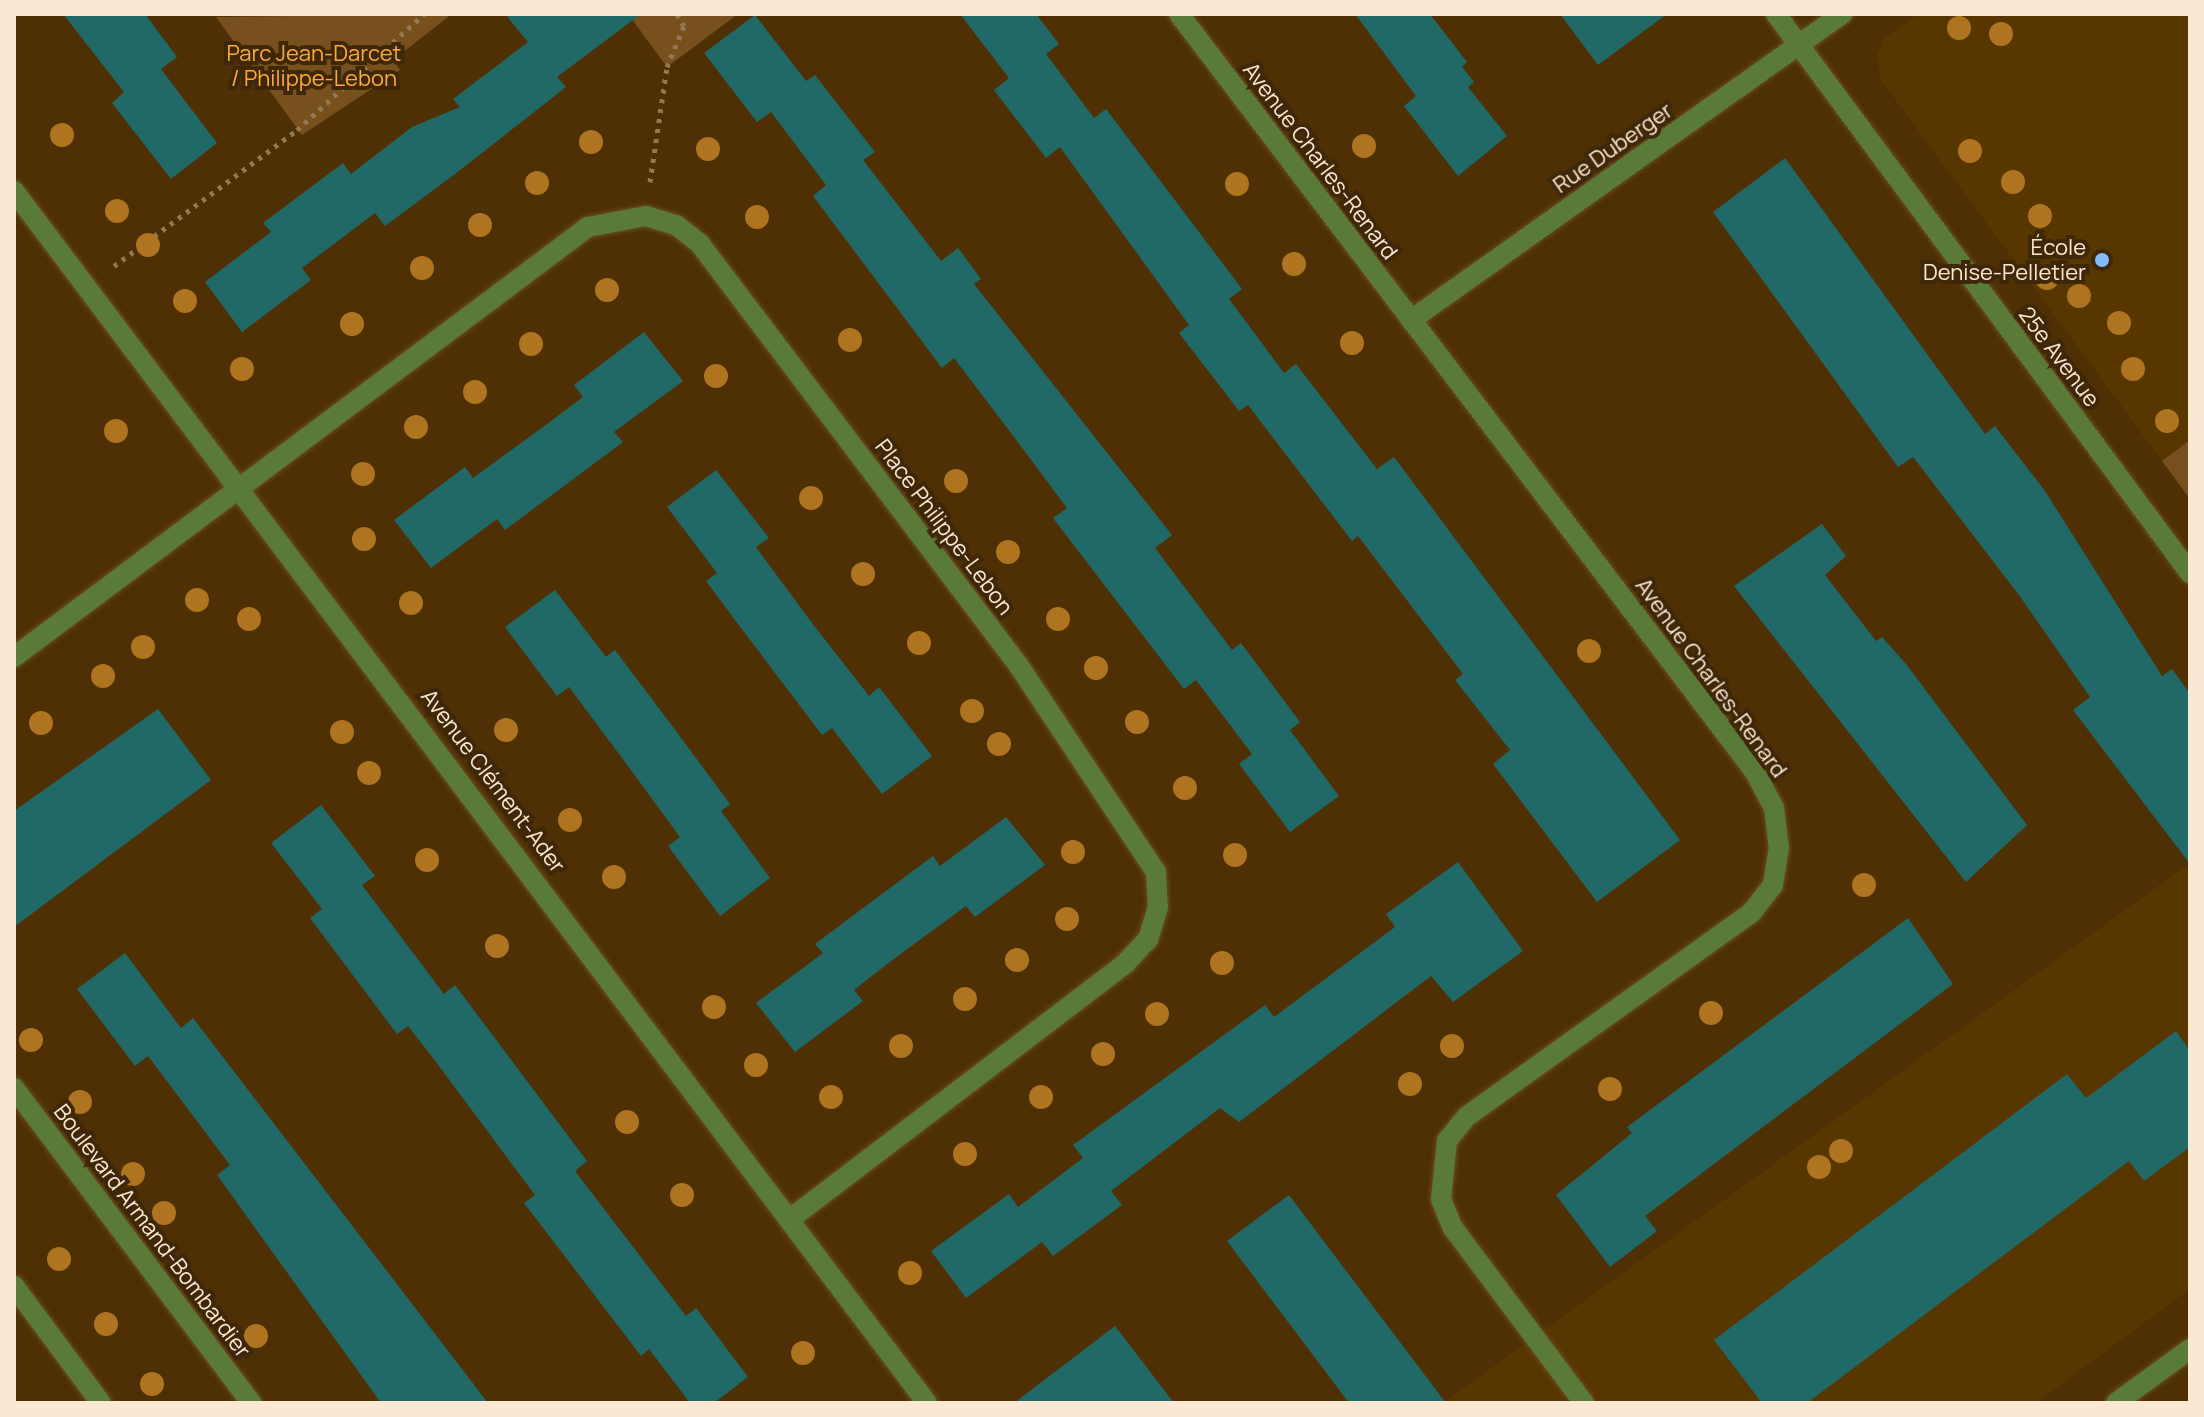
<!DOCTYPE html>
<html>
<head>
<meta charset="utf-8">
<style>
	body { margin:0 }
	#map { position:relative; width:2204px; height:1417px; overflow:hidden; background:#4e3004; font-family:Manrope,sans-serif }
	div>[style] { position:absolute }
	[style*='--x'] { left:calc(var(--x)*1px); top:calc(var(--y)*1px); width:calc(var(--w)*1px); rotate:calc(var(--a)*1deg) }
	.built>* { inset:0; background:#583600 }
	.green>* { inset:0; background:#77501d }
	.building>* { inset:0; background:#216966 }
	.path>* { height:5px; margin-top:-2.5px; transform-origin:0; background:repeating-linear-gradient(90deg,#927956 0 4px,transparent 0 10px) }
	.roads { filter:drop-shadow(0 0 2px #6a4d25) drop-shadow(0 0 2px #6a4d25) }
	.minor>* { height:20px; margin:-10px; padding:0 10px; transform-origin:10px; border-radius:10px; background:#5a7b38 }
	.tertiary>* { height:20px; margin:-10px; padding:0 10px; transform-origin:10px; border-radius:10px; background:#5a7b38 }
	.trees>* { width:24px; height:24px; margin:-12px; border-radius:50%; background:#af7420 }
	.dots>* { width:22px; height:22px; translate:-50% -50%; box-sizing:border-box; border:4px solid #3f2809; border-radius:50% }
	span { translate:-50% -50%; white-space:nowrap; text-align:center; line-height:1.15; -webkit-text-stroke:8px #3f2809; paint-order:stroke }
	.park-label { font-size:22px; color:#feac37 }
	.street-label { font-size:22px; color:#fae8d2 }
	.poi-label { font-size:22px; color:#fae8d2 }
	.right { translate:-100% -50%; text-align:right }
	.frame { position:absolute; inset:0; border:16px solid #fae8d2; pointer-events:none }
</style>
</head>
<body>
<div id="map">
	<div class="built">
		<div style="clip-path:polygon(1918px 14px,2190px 14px,2190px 440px,2162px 461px,1881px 80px,1877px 55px,1885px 38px)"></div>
		<div style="clip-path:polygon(2190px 863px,2190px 1289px,2036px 1403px,1443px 1403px)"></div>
	</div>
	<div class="green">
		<div style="clip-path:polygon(452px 14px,393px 60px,400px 70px,302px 135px,216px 17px)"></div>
		<div style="clip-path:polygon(628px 14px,738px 14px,667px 67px)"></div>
		<div style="clip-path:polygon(2190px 440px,2190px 499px,2162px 461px)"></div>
	</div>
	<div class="building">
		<div style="clip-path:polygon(63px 14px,145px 14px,177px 57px,161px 69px,217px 143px,171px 179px,112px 103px,124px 92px)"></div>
		<div style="clip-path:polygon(505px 14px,641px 14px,557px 77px,566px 87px,455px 174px,385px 226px,375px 213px,302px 268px,311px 280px,242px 332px,205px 282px,271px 232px,263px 223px,343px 163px,351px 174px,412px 127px,460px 107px,453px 99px,528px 42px)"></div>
		<div style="clip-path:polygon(960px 14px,1036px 14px,1059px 44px,1046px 54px,1094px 118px,1106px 109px,1242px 289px,1229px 299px,1284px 373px,1296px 364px,1377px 469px,1394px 457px,1680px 840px,1597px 902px,1493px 764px,1510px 750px,1455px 680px,1463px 674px,1358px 536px,1352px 541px,1248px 405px,1239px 411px,1179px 333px,1189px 325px,1060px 147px,1046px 158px,994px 90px,1009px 78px)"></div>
		<div style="clip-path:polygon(1355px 14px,1430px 14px,1467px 62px,1462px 67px,1474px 82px,1468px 87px,1507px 136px,1458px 176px,1404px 106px,1416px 96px)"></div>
		<div style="clip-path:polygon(1560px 14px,1667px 14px,1598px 65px)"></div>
		<div style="clip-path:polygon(755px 15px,806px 81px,815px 75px,875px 152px,863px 160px,941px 261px,958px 248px,981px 279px,974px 284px,1172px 535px,1155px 548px,1232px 650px,1241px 643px,1300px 722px,1290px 730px,1339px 796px,1290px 832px,1239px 764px,1252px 754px,1196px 680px,1184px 689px,1053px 518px,1067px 508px,1011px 433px,954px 358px,942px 368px,813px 196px,826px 185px,798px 148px,771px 112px,757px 122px,704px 53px)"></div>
		<div style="clip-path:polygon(1785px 158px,1985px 434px,1995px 426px,2045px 491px,2162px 676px,2172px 669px,2190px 694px,2190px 864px,2073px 710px,2090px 697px,2019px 595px,1913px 457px,1898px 467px,1713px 212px)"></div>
		<div style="clip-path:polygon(644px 332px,683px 381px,614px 432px,623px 442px,505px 530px,497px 519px,431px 568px,394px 520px,465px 467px,473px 478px,547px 424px,583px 397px,574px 385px)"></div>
		<div style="clip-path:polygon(716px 470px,769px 538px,756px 547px,812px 623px,869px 696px,879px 687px,932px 756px,882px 794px,832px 728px,822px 735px,735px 620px,706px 581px,717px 573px,667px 507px)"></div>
		<div style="clip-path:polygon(1822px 524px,1846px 556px,1825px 575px,1876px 641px,1882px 637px,1906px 664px,2027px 825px,1966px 882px,1734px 586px)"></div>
		<div style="clip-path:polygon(555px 590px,606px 657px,615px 650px,673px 727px,730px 804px,721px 811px,770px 878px,720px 916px,668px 846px,680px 837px,625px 762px,569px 687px,557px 696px,505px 627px)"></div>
		<div style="clip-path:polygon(158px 709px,211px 780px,14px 927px,14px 811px)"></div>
		<div style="clip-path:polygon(321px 805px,375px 876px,362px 885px,444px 994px,455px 985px,587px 1161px,575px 1171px,686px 1316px,696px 1308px,748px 1377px,714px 1403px,690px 1403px,649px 1349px,641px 1356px,524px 1203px,535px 1195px,433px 1058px,408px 1026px,397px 1034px,310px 918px,322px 909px,271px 843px)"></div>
		<div style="clip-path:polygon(1006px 817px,1045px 865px,975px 917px,966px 906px,891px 961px,854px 990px,863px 1001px,795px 1052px,756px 1003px,823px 953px,815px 944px,855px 914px,933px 856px,940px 866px)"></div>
		<div style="clip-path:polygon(1458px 862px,1523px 951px,1453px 1002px,1431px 976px,1239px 1122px,1220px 1108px,1111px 1191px,1122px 1205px,1053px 1256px,1042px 1242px,966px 1298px,931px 1251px,1009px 1194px,1018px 1207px,1083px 1158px,1073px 1145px,1265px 1005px,1274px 1017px,1395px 927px,1386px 914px)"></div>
		<div style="clip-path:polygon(1908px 918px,1953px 984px,1645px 1216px,1657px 1231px,1610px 1267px,1556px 1195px,1632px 1133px,1627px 1127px)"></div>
		<div style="clip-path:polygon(125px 953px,181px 1028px,193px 1018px,488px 1403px,381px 1403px,217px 1175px,230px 1165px,148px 1056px,135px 1066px,77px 989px)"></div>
		<div style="clip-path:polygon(2176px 1031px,2190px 1051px,2190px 1147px,2144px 1181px,2129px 1161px,1807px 1403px,1762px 1403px,1714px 1340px,2067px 1074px,2086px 1098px)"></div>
		<div style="clip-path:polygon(1289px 1195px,1316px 1231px,1446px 1403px,1349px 1403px,1227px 1241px)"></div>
		<div style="clip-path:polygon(1115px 1326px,1174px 1403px,1014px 1403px)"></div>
	</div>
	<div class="path">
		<div style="--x:650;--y:182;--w:116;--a:-81.6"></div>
		<div style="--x:667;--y:67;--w:44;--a:-67.5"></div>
		<div style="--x:684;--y:26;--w:14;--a:-120"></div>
		<div style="--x:114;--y:266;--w:228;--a:-36.6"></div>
		<div style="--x:297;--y:130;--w:172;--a:-42.4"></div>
	</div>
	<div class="roads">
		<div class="minor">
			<div style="--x:1179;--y:14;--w:952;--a:52.77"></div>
			<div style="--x:1755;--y:772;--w:41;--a:62.2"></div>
			<div style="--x:1774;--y:808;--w:39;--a:83"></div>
			<div style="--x:1779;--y:847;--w:38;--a:99"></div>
			<div style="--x:1773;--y:885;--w:36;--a:128"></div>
			<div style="--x:1751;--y:913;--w:349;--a:144.4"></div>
			<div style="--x:1467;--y:1116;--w:32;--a:129"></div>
			<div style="--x:1447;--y:1141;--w:58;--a:95.9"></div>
			<div style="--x:1441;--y:1199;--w:31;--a:68"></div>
			<div style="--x:1453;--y:1228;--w:219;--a:53.2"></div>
			<div style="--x:1776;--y:14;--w:696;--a:53.48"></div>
			<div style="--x:14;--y:191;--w:1517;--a:53.01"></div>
			<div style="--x:1411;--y:320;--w:529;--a:-35.37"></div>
			<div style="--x:14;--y:657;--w:717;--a:-36.84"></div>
			<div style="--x:588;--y:227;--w:59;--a:-10.7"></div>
			<div style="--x:646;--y:216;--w:31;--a:17"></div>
			<div style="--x:676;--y:225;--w:31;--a:38"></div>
			<div style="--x:700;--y:244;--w:529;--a:52.91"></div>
			<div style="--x:1019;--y:666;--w:247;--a:56.4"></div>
			<div style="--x:1156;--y:872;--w:35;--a:87"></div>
			<div style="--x:1158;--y:907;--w:34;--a:107"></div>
			<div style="--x:1148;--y:939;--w:33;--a:133"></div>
			<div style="--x:1126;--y:963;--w:421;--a:142.7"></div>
		</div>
		<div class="tertiary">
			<div style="--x:14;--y:1088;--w:394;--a:53"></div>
			<div style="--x:14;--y:1286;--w:146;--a:53.4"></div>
			<div style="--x:2116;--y:1403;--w:92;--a:-36.1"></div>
		</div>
	</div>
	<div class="trees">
		<div style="left:1959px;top:28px"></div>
		<div style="left:2001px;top:34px"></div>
		<div style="left:62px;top:135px"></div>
		<div style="left:591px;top:142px"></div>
		<div style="left:1364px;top:146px"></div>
		<div style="left:708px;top:149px"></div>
		<div style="left:1970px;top:151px"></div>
		<div style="left:2013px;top:182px"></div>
		<div style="left:537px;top:183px"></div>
		<div style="left:1237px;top:184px"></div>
		<div style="left:117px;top:211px"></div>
		<div style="left:2040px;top:216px"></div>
		<div style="left:757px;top:217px"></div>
		<div style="left:480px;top:225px"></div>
		<div style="left:148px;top:245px"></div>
		<div style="left:1294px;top:264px"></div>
		<div style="left:422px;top:268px"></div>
		<div style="left:2047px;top:278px"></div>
		<div style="left:607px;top:290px"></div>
		<div style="left:2079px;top:296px"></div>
		<div style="left:185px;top:301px"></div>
		<div style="left:2119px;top:323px"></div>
		<div style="left:352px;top:324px"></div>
		<div style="left:850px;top:340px"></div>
		<div style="left:1352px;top:343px"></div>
		<div style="left:531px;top:344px"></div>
		<div style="left:242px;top:369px"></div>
		<div style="left:2133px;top:369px"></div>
		<div style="left:716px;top:376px"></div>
		<div style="left:475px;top:392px"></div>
		<div style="left:2167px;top:421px"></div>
		<div style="left:416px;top:427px"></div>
		<div style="left:116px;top:431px"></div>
		<div style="left:363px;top:474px"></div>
		<div style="left:956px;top:481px"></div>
		<div style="left:811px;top:498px"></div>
		<div style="left:364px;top:539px"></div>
		<div style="left:1008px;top:552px"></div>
		<div style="left:863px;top:574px"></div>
		<div style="left:197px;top:600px"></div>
		<div style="left:411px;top:603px"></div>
		<div style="left:249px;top:619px"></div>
		<div style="left:1058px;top:619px"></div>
		<div style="left:919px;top:643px"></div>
		<div style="left:143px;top:647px"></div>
		<div style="left:1589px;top:651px"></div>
		<div style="left:1096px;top:668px"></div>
		<div style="left:103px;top:676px"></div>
		<div style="left:972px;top:711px"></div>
		<div style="left:1137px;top:722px"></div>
		<div style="left:41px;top:723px"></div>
		<div style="left:506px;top:730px"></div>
		<div style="left:342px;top:732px"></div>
		<div style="left:999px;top:744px"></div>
		<div style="left:369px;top:773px"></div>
		<div style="left:1185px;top:788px"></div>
		<div style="left:570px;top:820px"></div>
		<div style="left:1073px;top:852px"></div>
		<div style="left:1235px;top:855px"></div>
		<div style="left:427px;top:860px"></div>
		<div style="left:614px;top:877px"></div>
		<div style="left:1864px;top:885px"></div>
		<div style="left:1067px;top:919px"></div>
		<div style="left:497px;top:946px"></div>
		<div style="left:1017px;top:960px"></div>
		<div style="left:1222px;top:963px"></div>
		<div style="left:965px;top:999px"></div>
		<div style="left:714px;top:1007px"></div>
		<div style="left:1711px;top:1013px"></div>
		<div style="left:1157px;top:1014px"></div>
		<div style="left:31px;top:1040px"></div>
		<div style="left:901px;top:1046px"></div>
		<div style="left:1452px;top:1046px"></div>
		<div style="left:1103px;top:1054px"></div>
		<div style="left:756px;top:1065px"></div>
		<div style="left:1410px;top:1084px"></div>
		<div style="left:1610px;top:1089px"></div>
		<div style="left:831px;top:1097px"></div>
		<div style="left:1041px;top:1097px"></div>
		<div style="left:80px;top:1102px"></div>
		<div style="left:627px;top:1122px"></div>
		<div style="left:1841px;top:1151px"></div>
		<div style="left:965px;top:1154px"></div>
		<div style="left:1819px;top:1167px"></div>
		<div style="left:133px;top:1174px"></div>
		<div style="left:682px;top:1195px"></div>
		<div style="left:164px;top:1213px"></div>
		<div style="left:59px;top:1259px"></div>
		<div style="left:910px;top:1273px"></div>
		<div style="left:106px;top:1324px"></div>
		<div style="left:256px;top:1336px"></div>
		<div style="left:803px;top:1353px"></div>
		<div style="left:152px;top:1384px"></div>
	</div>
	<div class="dots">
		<div style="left:2102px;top:260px;background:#82bcfa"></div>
	</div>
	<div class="park-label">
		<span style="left:314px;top:66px">Parc Jean-Darcet<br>/ Philippe-Lebon</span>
	</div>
	<div class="street-label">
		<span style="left:1613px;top:148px;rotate:-35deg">Rue Duberger</span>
		<span style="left:1320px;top:161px;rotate:53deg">Avenue Charles-Renard</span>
		<span style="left:2059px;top:357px;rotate:53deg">25e Avenue</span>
		<span style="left:944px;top:527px;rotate:53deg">Place Philippe-Lebon</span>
		<span style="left:1711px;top:678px;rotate:54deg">Avenue Charles-Renard</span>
		<span style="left:493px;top:781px;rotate:53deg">Avenue Clément-Ader</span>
		<span style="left:152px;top:1231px;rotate:53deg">Boulevard Armand-Bombardier</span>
	</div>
	<div class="poi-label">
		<span class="right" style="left:2086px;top:260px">École<br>Denise-Pelletier</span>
	</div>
	<div class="frame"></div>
</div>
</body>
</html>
